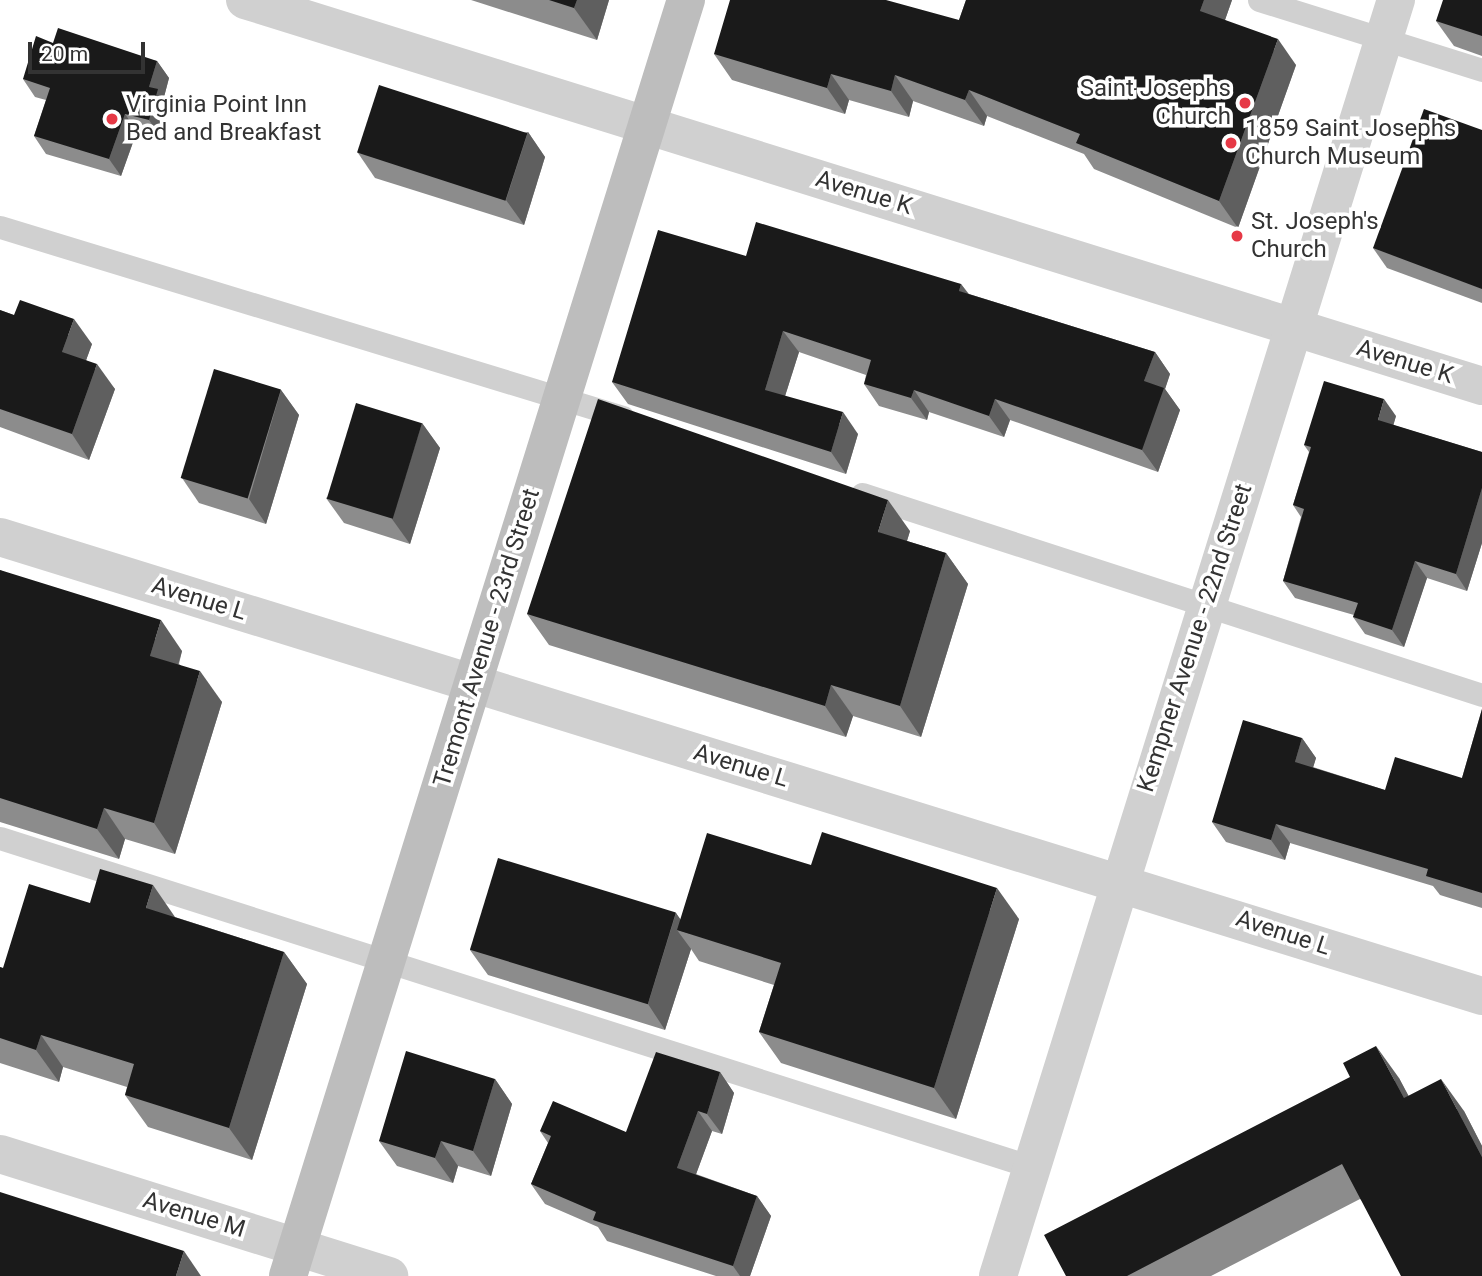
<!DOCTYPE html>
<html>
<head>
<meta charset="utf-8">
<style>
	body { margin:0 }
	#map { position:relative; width:1482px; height:1276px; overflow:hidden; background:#fff; font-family:Roboto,sans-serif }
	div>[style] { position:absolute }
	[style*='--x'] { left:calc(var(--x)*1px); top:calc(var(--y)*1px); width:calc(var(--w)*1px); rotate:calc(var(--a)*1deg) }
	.lane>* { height:23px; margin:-11.5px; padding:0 11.5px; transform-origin:11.5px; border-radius:11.5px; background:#d0d0d0 }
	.street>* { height:38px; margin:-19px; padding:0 19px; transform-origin:19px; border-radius:19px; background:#d0d0d0 }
	.secondary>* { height:38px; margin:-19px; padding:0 19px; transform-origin:19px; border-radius:19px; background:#bdbdbd }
	.wall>* { inset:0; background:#8c8c8c }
	.shaded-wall>* { inset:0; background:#5f5f5f }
	.building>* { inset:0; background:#1a1a1a; transform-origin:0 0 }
	.dots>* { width:19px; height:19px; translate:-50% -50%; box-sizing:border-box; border:4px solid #fff; border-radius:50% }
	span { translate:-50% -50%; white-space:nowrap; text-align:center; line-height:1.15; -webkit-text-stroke:7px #fff; paint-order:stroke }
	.poi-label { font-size:24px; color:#333 }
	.right { translate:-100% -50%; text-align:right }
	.left { translate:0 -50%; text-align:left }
	.street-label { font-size:24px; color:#333 }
	.scale { position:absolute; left:28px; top:42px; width:117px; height:32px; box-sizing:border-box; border:4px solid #333; border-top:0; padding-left:9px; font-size:21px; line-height:24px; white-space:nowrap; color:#333; -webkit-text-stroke:5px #fff; paint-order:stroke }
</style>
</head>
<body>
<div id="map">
	<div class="lane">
		<div style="--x:1259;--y:0;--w:234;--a:17.4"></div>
		<div style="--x:0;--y:227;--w:651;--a:16.96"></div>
		<div style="--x:862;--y:494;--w:652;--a:17.96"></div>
		<div style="--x:0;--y:838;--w:1083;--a:17.68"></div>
	</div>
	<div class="street">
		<div style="--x:245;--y:0;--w:1296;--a:17.33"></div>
		<div style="--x:0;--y:537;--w:1551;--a:17.21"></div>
		<div style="--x:0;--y:1154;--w:408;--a:17.4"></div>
		<div style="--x:998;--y:1276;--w:1337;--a:-72.68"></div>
	</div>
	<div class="secondary">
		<div style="--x:288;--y:1276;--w:1337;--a:-72.68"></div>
	</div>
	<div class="wall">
		<div style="clip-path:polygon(471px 0,609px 0,597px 40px)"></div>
		<div style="clip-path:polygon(966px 0,1232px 0,1225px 20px,1296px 65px,1238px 228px,1094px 169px,1084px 154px,987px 116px,984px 126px,913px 101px,909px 117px,849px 100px,845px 114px,732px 80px,714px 54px,959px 20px)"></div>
		<div style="clip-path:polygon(1482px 0,1482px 56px,1454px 46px,1436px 21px)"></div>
		<div style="clip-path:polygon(53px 43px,157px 61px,169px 78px,164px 97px,170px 106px,161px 138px,137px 131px,121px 176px,46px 154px,34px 136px,46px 100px,35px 97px,23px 79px)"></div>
		<div style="clip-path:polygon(1482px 130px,1482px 303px,1387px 268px,1373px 248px)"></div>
		<div style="clip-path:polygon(528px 132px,545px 157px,524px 225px,375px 178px,358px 153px)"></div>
		<div style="clip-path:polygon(746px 256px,961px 284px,969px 294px,1155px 352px,1170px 374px,1165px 389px,1180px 410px,1158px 472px,1010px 420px,1004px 437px,929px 412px,927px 420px,879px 406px,864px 384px,866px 375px,799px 352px,785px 396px,858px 434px,846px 474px,628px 404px,612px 382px)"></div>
		<div style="clip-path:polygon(0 310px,92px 344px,86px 360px,115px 389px,89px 460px,0 427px)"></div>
		<div style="clip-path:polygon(281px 390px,299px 415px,266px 524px,199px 503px,182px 478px)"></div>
		<div style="clip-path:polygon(1396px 416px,1393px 425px,1482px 452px,1482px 543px,1467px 591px,1427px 578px,1404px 647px,1365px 634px,1353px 617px,1354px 615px,1295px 598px,1283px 581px,1301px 517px,1293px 505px,1309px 452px,1304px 445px)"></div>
		<div style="clip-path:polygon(422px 423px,440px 448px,410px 544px,344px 523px,326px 498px)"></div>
		<div style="clip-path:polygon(910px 531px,907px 541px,946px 553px,968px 584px,921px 737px,853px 716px,846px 737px,549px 645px,527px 614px)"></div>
		<div style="clip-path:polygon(0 570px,182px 651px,179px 664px,222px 702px,175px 854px,125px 839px,119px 859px,0 822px)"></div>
		<div style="clip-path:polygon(1482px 709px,1482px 908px,1440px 895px,1433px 886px,1290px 843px,1285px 860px,1226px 842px,1212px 822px,1302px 738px,1316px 758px,1313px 767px,1385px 790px,1462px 778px)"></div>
		<div style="clip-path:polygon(811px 865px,1019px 919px,956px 1119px,781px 1063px,759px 1032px,774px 985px,699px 961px,691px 949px,665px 1030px,488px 975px,470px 950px,676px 913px,680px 920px)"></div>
		<div style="clip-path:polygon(175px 917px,284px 952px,307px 984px,252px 1160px,148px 1127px,125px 1095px,127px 1087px,63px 1067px,59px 1082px,0 1063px,0 967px,3px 968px)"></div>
		<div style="clip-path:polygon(720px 1072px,734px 1093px,722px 1134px,712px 1131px,696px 1174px,757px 1196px,771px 1216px,750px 1276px,716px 1276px,607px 1241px,598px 1227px,545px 1204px,531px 1184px,548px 1143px,540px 1131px,626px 1132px)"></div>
		<div style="clip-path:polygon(1399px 1078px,1408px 1096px,1464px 1111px,1482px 1146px,1482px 1276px,1360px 1199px,1211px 1276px,1066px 1276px)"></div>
		<div style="clip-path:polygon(495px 1079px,512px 1104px,491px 1176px,458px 1166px,453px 1183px,397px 1166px,379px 1141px)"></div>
	</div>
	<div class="shaded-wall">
		<div style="clip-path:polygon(577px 0,609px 0,597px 40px,574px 8px)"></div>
		<div style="clip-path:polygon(1204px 0,1232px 0,1219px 37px,1200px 11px)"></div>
		<div style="clip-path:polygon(1278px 39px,1296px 65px,1238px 228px,1219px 201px)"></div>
		<div style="clip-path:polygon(157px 61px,169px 78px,164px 97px,170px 106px,161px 138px,149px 120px,149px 87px)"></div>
		<div style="clip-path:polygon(831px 74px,849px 100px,845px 114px,827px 88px)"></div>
		<div style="clip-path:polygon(895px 75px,913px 101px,909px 117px,891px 91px)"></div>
		<div style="clip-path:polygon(969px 90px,987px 116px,984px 126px,965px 100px)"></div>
		<div style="clip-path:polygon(125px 114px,137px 131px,121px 176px,109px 159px)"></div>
		<div style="clip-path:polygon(528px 132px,545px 157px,524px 225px,506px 200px)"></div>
		<div style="clip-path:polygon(961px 284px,977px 306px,959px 291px)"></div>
		<div style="clip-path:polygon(74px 319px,92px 344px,80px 377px,62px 352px)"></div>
		<div style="clip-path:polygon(783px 331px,799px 352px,780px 412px,765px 390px)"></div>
		<div style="clip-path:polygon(1155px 352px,1170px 374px,1165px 389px,1180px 410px,1158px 472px,1142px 450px,1144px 381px)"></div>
		<div style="clip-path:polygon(97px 364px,115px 389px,89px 460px,72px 434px)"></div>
		<div style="clip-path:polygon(281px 390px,299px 415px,266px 524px,249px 499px)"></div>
		<div style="clip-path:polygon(914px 390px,929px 412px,927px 420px,911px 398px)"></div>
		<div style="clip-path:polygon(995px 399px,1010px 420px,1004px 437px,989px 416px)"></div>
		<div style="clip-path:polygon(1384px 399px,1396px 416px,1390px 437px,1378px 420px)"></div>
		<div style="clip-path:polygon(843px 412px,858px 434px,846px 474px,831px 452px)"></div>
		<div style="clip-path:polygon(422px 423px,440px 448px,410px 544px,392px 519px)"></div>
		<div style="clip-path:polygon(1482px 488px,1482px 543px,1467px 591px,1456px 574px)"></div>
		<div style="clip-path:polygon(888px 500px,910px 531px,900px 563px,878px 532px)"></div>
		<div style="clip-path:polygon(946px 553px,968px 584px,921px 737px,900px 706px)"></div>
		<div style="clip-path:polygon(1415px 561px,1427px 578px,1404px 647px,1392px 630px)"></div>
		<div style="clip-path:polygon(161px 620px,182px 651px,172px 686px,150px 656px)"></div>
		<div style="clip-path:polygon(200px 671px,222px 702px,175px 854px,154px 823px)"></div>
		<div style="clip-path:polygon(831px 685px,853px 716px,846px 737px,825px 706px)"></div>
		<div style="clip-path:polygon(1302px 738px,1316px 758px,1309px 781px,1295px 762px)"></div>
		<div style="clip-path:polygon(104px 808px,125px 839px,119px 859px,97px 829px)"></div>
		<div style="clip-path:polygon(1276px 824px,1290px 843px,1285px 860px,1271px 840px)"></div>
		<div style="clip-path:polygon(153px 885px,175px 917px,168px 941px,146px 908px)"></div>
		<div style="clip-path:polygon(997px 888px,1019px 919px,956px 1119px,934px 1088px)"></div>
		<div style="clip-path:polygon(676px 913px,691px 934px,677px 930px,691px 949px,665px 1030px,648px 1004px)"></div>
		<div style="clip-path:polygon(284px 952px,307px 984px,252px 1160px,229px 1128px)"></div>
		<div style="clip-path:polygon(41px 1035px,63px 1067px,59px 1082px,36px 1050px)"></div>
		<div style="clip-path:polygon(1376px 1046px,1399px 1078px,1427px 1130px,1404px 1098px)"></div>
		<div style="clip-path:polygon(720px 1072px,734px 1093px,722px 1134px,707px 1114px)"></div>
		<div style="clip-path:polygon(495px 1079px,512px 1104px,491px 1176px,473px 1151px)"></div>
		<div style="clip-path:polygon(1441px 1079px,1464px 1111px,1482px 1146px,1482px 1157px)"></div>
		<div style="clip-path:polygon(698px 1111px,712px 1131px,691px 1188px,677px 1168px)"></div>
		<div style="clip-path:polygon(441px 1141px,458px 1166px,453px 1183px,435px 1158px)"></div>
		<div style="clip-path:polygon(757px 1196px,771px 1216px,750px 1276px,740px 1276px,733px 1266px)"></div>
		<div style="clip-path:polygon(184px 1251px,201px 1276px,176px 1276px)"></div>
	</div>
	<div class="building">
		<div style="clip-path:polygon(549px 0,577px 0,574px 8px)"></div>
		<div style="clip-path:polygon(730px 0,886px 0,959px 20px,966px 0,1204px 0,1200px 11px,1278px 39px,1219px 201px,1076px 143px,1080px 134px,969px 90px,965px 100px,895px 75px,891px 91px,831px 74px,827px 88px,714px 54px)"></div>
		<div style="clip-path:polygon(1443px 0,1482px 0,1482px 36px,1436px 21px)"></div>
		<div style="clip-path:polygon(58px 28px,157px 61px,149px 87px,158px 89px,149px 120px,125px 114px,109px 159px,34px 136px,50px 88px,23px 79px,36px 36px,53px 43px)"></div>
		<div style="left:379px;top:85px;width:156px;height:71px;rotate:18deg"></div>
		<div style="clip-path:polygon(1424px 109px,1482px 130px,1482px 289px,1373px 248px)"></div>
		<div style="clip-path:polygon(756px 222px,961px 284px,959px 291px,1155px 352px,1144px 381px,1164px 388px,1142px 450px,995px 399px,989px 416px,914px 390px,911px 398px,864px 384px,871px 360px,783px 331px,765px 390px,843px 412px,831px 452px,612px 382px,658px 230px,746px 256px)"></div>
		<div style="clip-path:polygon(20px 300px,74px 319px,62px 352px,97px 364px,72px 434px,0 409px,0 310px,14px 315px)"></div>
		<div style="left:214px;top:369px;width:70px;height:114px;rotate:17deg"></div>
		<div style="clip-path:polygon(1324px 381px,1384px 399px,1378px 420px,1482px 452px,1482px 488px,1456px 574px,1415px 561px,1392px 630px,1353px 617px,1358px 603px,1283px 581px,1304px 509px,1293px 505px,1311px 447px,1304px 445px)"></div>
		<div style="clip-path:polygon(598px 399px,888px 500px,878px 532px,946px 553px,900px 706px,831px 685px,825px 706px,527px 614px)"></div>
		<div style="left:356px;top:403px;width:69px;height:100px;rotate:17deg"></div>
		<div style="clip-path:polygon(0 570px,161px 620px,150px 656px,200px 671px,154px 823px,104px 808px,97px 829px,0 798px)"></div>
		<div style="clip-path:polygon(1482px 709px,1482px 893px,1426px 876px,1428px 869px,1276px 824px,1271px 840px,1212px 822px,1243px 720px,1302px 738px,1295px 762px,1385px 790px,1395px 757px,1462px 778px)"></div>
		<div style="clip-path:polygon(822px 832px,997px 888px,934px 1088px,759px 1032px,781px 963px,677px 930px,707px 833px,811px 865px)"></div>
		<div style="left:498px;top:858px;width:186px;height:96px;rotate:17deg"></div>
		<div style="clip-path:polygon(100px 869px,153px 885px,146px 908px,284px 952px,229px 1128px,125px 1095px,134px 1064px,41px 1035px,36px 1050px,0 1038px,0 967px,3px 968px,29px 884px,90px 903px)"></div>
		<div style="clip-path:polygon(1376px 1046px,1404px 1098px,1441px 1079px,1482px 1157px,1482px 1276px,1401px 1276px,1342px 1164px,1127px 1276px,1066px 1276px,1044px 1235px,1350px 1077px,1343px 1063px)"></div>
		<div style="clip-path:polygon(406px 1051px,495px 1079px,473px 1151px,441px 1141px,435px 1158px,379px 1141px)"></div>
		<div style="clip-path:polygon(656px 1052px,720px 1072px,707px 1114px,698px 1111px,677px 1168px,757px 1196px,733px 1266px,593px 1220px,596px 1212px,531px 1184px,551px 1136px,540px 1131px,553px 1101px,626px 1132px)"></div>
		<div style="clip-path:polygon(0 1192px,184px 1251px,176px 1276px,0 1276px)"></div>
	</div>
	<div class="dots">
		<div style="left:1245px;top:103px;background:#e63946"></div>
		<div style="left:112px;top:119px;background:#e63946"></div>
		<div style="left:1231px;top:143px;background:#e63946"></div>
		<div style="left:1237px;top:236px;background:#e63946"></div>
	</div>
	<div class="poi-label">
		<span class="right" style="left:1231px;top:103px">Saint Josephs<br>Church</span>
		<span class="left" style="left:126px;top:119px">Virginia Point Inn<br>Bed and Breakfast</span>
		<span class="left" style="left:1245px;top:143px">1859 Saint Josephs<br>Church Museum</span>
		<span class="left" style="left:1251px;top:236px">St. Joseph's<br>Church</span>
	</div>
	<div class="street-label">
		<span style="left:864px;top:193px;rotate:17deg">Avenue K</span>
		<span style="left:1405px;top:362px;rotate:17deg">Avenue K</span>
		<span style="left:199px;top:599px;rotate:17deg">Avenue L</span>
		<span style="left:487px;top:638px;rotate:-73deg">Tremont Avenue - 23rd Street</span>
		<span style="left:1195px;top:638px;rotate:-72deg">Kempner Avenue - 22nd Street</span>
		<span style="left:741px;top:766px;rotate:17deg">Avenue L</span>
		<span style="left:1283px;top:933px;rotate:18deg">Avenue L</span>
		<span style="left:194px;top:1215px;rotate:17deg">Avenue M</span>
	</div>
	<div class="scale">20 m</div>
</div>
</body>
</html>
